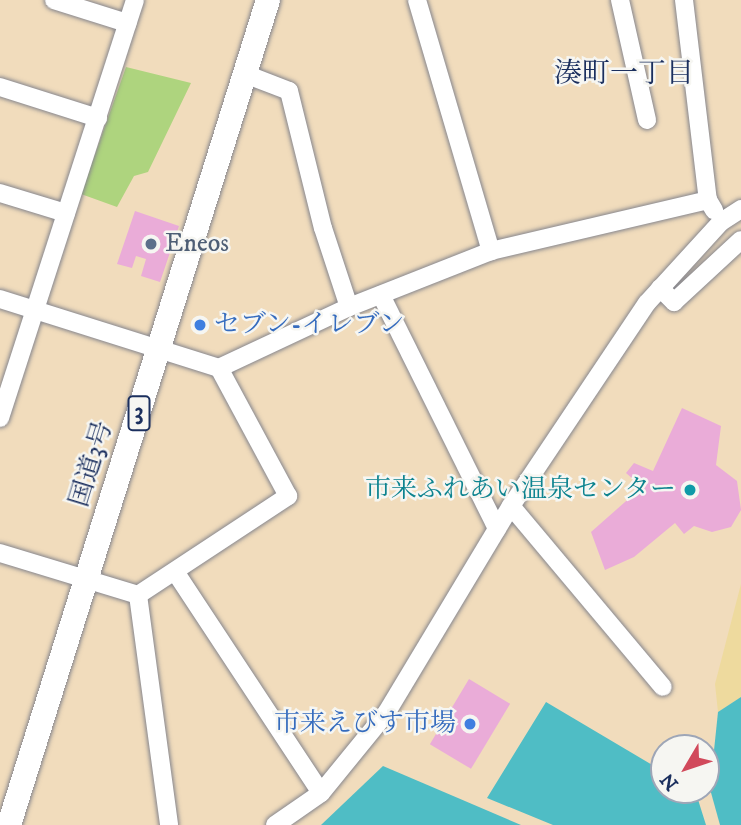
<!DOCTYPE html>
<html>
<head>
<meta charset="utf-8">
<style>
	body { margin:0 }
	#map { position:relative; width:741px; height:825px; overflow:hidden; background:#f1dcbc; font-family:"IM FELL DW Pica","Noto Serif JP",serif }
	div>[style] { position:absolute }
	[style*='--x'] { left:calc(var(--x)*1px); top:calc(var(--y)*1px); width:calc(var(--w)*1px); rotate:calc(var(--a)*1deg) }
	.green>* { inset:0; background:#aed47e }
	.sand>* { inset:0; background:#eeda9e }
	.water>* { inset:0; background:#4fbdc5 }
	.building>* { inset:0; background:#eaacd8; transform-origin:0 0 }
	.roads { filter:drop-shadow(0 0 2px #86868d) drop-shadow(0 0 2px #86868d) }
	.minor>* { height:18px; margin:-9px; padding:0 9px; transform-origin:9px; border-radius:9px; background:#fff }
	.highway>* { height:24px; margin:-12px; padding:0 12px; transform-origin:12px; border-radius:12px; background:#fff }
	.dots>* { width:19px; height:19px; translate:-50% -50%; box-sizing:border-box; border:4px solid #f6f6f2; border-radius:50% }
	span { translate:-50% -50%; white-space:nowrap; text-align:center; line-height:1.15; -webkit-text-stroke:5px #f6f6f2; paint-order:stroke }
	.shield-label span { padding:2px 5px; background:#f6f6f2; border:2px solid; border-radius:5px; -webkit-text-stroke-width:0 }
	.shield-label { font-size:24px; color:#1b2f5e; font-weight:700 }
	.service-label { font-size:26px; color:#4e5e75 }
	.left { translate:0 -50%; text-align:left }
	.shop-label { font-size:26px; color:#366cbe }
	.right { translate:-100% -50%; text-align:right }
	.street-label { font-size:26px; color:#1b2f5e }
	.culture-label { font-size:26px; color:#0d838f }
	.neighbourhood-label { font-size:28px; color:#1b2f5e }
	.north { position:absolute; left:650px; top:734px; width:70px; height:70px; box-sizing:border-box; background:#f6f6f2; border:2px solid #9ea6b7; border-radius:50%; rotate:231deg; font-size:19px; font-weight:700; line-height:28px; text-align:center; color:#1b2f5e }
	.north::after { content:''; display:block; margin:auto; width:24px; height:32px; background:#d1495b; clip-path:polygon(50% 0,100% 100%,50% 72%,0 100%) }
</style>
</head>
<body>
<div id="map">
	<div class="green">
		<div style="clip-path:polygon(126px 67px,191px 83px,148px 172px,134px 176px,117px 207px,81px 194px)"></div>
	</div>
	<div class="sand">
		<div style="clip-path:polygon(741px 584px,741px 697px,718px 712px,715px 684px)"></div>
	</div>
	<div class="water">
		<div style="clip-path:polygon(741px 697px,741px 825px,720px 825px,710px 789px,718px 712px)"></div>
		<div style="clip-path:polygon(546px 702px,654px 766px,664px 751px,664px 790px,695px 790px,706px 825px,553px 825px,487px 798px)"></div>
		<div style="clip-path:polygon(383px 766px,521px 825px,321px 825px)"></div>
	</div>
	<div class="building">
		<div style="clip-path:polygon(135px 211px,179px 226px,160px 282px,141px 276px,146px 259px,136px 256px,132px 268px,117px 264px)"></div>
		<div style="clip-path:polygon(682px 408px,721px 426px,716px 465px,737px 481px,741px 510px,731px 527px,712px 532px,694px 526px,684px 534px,675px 523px,634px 557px,605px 570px,591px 532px,642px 487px,626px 473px,634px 463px,653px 471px)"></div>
		<div style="left:469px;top:679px;width:48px;height:76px;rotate:31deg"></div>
	</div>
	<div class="roads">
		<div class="minor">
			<div style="--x:54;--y:0;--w:77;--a:17.5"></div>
			<div style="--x:417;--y:0;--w:262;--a:73.6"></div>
			<div style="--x:620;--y:0;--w:123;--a:77.3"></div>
			<div style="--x:684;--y:0;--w:201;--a:83.2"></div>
			<div style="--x:708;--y:200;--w:12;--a:59"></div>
			<div style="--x:245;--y:74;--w:47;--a:21.1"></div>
			<div style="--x:289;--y:91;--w:141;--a:76.1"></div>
			<div style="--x:323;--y:228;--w:83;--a:71.8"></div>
			<div style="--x:0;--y:87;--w:103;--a:17.6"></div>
			<div style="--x:0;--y:193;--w:69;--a:16.9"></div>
			<div style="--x:660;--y:288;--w:20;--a:45"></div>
			<div style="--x:674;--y:302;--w:91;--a:-42.8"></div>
			<div style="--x:381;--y:295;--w:261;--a:63.6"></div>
			<div style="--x:0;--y:299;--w:230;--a:17.5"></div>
			<div style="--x:219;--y:368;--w:144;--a:-25.1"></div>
			<div style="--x:349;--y:307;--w:153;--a:-21.5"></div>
			<div style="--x:491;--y:251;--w:223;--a:-13.2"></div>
			<div style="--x:0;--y:418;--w:439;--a:-72.1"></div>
			<div style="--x:511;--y:506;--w:236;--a:50"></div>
			<div style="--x:0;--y:553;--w:144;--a:16.9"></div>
			<div style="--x:138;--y:595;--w:180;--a:-33.4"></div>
			<div style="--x:288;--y:496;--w:145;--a:-118.3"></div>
			<div style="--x:176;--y:573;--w:263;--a:56.6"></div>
			<div style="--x:138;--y:595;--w:232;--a:82.3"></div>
			<div style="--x:275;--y:825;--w:56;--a:-34.8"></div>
			<div style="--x:321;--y:793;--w:104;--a:-50.8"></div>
			<div style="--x:387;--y:712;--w:240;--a:-59"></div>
			<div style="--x:511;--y:506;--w:244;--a:-56.2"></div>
			<div style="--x:647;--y:303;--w:110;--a:-47.6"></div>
			<div style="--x:721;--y:222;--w:24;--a:-33"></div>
		</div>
		<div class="highway">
			<div style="--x:9;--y:825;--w:865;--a:-72.57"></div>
		</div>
	</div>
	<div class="dots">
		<div style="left:151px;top:244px;background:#5c6f8a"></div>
		<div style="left:200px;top:325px;background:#3f7fe0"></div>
		<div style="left:690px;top:490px;background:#0f9aa8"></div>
		<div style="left:470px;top:724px;background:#3f7fe0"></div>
	</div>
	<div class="shield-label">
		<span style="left:139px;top:413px">3</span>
	</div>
	<div class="service-label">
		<span class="left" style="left:165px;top:244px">Eneos</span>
	</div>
	<div class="shop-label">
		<span class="left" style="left:214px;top:325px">セブン-イレブン</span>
		<span class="right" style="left:456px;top:724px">市来えびす市場</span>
	</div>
	<div class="street-label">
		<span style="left:92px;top:464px;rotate:-73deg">国道3号</span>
	</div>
	<div class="culture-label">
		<span class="right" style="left:676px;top:490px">市来ふれあい温泉センター</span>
	</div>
	<div class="neighbourhood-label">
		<span style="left:624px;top:74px">湊町一丁目</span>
	</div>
	<div class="north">N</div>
</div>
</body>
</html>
